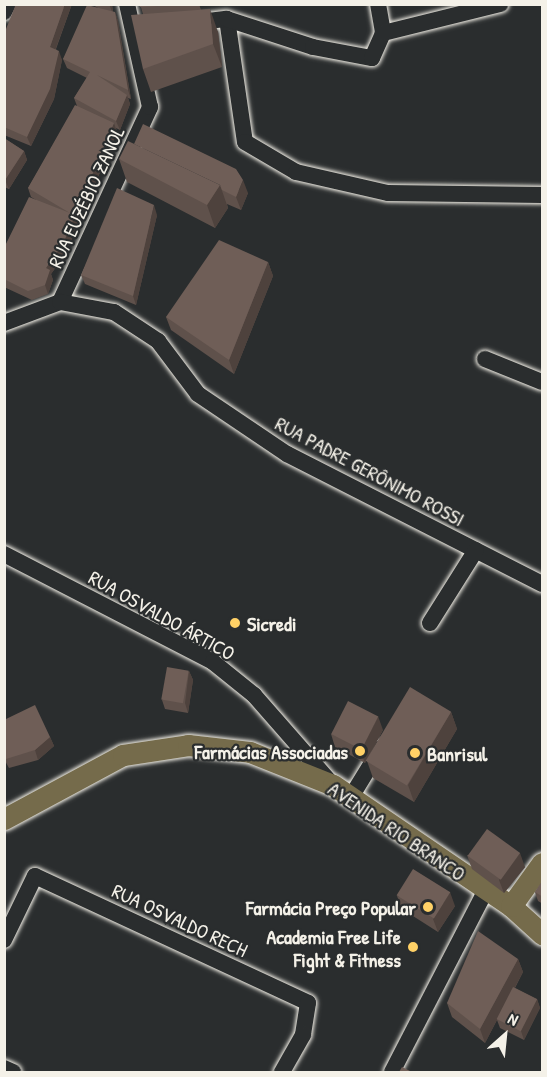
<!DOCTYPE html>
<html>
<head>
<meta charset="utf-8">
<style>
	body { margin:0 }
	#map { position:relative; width:547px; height:1077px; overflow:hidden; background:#2a2d2e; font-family:"Patrick Hand",sans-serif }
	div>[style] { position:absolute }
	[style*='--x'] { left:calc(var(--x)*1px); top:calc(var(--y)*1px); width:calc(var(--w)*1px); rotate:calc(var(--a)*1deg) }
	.roads { filter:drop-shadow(0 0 2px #f4f1e8) drop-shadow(0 0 2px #f4f1e8) }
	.minor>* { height:16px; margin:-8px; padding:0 8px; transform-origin:8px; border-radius:8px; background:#2a2d2e }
	.major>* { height:21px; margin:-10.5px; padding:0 10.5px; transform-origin:10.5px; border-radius:10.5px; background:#756b4b }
	.wall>* { inset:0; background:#5f514b }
	.shaded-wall>* { inset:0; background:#4e423d }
	.building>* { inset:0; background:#6f5e57; transform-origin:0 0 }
	.dots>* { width:16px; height:16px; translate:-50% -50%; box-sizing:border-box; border:3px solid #2a2d2e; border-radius:50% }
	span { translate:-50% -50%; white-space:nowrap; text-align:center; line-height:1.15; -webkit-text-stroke:4.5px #2a2d2e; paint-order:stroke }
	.street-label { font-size:20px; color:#f4f1e8 }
	.poi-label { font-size:20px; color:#f4f1e8; font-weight:700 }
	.left { translate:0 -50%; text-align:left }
	.right { translate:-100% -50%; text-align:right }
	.frame { position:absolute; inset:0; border:6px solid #f4f1e8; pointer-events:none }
	.north { position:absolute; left:475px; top:1005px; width:60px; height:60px; -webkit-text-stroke:4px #2a2d2e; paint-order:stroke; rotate:27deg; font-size:16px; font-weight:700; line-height:24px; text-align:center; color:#f4f1e8 }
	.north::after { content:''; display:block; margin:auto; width:21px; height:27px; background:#f4f1e8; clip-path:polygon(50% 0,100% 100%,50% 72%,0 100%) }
</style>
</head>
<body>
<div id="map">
	<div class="roads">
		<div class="minor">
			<div style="--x:378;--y:4;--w:29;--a:80"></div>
			<div style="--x:4;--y:12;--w:9;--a:-63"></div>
			<div style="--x:227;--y:19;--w:124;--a:81.7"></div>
			<div style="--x:245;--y:142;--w:59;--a:30.5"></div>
			<div style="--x:296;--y:172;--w:94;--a:12.9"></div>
			<div style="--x:388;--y:193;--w:154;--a:0.7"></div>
			<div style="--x:192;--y:23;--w:35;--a:-7"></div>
			<div style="--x:227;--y:19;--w:90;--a:18"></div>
			<div style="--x:313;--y:47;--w:60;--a:10.6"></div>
			<div style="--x:372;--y:58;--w:27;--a:-66"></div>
			<div style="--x:383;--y:33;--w:121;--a:-13.9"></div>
			<div style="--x:60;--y:302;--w:215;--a:-65.2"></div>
			<div style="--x:150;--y:107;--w:106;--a:-102.6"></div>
			<div style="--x:4;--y:323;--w:60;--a:-20.6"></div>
			<div style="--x:60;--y:302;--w:55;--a:10.5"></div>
			<div style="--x:114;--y:312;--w:53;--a:33.4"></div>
			<div style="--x:158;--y:341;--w:66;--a:53"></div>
			<div style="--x:198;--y:394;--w:107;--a:34"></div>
			<div style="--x:287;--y:454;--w:286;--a:27"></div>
			<div style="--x:485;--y:359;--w:61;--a:22"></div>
			<div style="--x:4;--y:554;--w:235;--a:27.3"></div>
			<div style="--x:213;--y:662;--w:53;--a:38.8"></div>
			<div style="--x:254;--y:695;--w:117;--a:48.8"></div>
			<div style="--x:430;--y:623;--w:86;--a:-57.8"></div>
			<div style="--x:351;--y:797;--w:57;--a:-58.5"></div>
			<div style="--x:4;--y:940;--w:71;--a:-64.2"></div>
			<div style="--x:35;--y:876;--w:301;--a:24.9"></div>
			<div style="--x:308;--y:1003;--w:32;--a:99"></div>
			<div style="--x:303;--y:1035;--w:43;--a:119.6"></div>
			<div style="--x:4;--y:1068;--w:10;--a:24"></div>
			<div style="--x:392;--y:1072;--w:205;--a:-62.7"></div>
		</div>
		<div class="major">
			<div style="--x:4;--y:819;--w:135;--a:-28.3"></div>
			<div style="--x:123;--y:755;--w:66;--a:-8.7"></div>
			<div style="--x:188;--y:745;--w:62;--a:6.4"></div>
			<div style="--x:250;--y:752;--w:89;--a:21.7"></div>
			<div style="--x:333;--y:785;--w:215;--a:34.2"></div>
			<div style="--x:511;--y:906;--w:42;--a:42.1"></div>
			<div style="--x:511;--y:906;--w:53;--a:-54.2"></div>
		</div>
	</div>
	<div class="wall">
		<div style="clip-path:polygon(72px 4px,56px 49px,62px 60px,54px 99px,31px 146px,4px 135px,4px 34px)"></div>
		<div style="clip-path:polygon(91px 4px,112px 4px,113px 12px,115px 12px,118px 21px,131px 99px,128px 98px,130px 104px,120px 130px,116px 128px,117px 132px,66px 253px,51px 274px,53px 280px,48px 294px,32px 300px,4px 287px,4px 248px,36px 200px,31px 197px,28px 188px,77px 106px,74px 98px,87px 78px,67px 68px,63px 59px,98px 8px)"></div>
		<div style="clip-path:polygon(140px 4px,199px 4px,201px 10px,218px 32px,222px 67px,151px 92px,143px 69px,143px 14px)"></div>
		<div style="clip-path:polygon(4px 138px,24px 151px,27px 160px,9px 189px,4px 187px)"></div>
		<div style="clip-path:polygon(119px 159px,248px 193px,241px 210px,227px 204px,228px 208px,215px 228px,127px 182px)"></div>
		<div style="clip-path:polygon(157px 215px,136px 305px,85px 284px,81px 275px)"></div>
		<div style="clip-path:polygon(268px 262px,273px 276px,234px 374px,171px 330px,166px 317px)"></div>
		<div style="clip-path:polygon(189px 671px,193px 680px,188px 713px,165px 709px,162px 700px)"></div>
		<div style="clip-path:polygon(451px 712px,457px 729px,414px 802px,373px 778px,367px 761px)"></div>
		<div style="clip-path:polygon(4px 720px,50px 737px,54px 746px,38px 760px,9px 768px,4px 759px)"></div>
		<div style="clip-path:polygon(383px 730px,365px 763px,335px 747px,331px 734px)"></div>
		<div style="clip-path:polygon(467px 855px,525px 867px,504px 893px,472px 869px)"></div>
		<div style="clip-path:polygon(543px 880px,543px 904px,538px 901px,535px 892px)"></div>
		<div style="clip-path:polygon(397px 896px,455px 906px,438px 932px,402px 909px)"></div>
		<div style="clip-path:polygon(518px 959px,523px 972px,515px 988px,537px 999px,540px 1008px,524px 1040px,500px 1028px,497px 1020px,485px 1043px,452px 1017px,447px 1003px)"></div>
	</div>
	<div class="shaded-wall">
		<div style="clip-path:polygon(65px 4px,72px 4px,53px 56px,50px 47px)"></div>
		<div style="clip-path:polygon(109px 4px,112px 4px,113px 14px)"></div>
		<div style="clip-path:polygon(210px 9px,218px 32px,222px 67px,213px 44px)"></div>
		<div style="clip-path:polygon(115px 12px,118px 21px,131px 99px,128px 90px)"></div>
		<div style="clip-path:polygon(59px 51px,62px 60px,54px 99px,31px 146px,27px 137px)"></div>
		<div style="clip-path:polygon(127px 95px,130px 104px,120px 130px,116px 121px)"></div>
		<div style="clip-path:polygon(114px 123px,117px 132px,66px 253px,51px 274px,53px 280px,48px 294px,45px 285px,46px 268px)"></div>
		<div style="clip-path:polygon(24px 151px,27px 160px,9px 189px,5px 180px)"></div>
		<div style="clip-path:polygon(243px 180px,248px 193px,241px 210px,236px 197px)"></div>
		<div style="clip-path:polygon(220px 185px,228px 208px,215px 228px,207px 205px)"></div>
		<div style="clip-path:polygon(154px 205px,157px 215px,136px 305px,133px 296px)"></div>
		<div style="clip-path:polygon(268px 262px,273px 276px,234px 374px,229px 360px)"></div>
		<div style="clip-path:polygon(189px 671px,193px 680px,188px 713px,185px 703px)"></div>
		<div style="clip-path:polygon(451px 712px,457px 729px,414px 802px,408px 785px)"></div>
		<div style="clip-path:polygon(378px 716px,383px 730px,365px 763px,360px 750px)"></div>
		<div style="clip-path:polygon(50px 737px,54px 746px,38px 760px,35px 750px)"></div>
		<div style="clip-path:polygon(520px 853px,525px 867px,504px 893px,499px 880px)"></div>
		<div style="clip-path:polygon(450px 892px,455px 906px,438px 932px,433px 919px)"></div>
		<div style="clip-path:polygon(518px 959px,523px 972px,498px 1019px,497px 1019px,497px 1020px,485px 1043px,480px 1029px)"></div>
		<div style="clip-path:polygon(537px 999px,540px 1008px,524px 1040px,521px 1031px)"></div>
	</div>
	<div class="building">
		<div style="clip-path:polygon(16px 4px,65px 4px,50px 47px,59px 51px,50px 89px,27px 137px,4px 127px,4px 34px)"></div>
		<div style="clip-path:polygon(140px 4px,195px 4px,140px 7px)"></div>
		<div style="clip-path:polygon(87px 5px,115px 12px,128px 90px,97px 75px,127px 95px,116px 121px,74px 98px,90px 72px,63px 59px)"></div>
		<div style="clip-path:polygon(210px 9px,213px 44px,143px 69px,131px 15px)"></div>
		<div style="clip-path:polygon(75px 105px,114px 123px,63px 244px,46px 268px,50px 270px,45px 285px,28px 291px,4px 279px,4px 248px,29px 197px,70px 213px,28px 188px)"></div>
		<div style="clip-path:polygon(143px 124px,236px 169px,243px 180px,236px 197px,222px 190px,220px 185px,134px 144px)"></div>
		<div style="clip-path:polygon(4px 138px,24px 151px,5px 180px,4px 179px)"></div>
		<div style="clip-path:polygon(128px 141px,220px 185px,207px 205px,119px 159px)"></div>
		<div style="clip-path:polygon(117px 188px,154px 205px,133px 296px,81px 275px)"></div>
		<div style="clip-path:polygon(219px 240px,268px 262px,229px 360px,166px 317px)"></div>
		<div style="left:167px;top:667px;width:22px;height:33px;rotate:10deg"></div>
		<div style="left:410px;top:687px;width:48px;height:86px;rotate:31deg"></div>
		<div style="left:348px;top:701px;width:34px;height:37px;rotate:27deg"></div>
		<div style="clip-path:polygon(35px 705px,50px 737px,35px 750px,6px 759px,4px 756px,4px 720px)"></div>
		<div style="left:487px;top:829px;width:41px;height:33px;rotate:36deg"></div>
		<div style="left:413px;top:869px;width:44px;height:31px;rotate:32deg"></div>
		<div style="clip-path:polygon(543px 880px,543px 897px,535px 892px)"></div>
		<div style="clip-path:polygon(478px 931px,518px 959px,480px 1029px,447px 1003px)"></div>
		<div style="left:513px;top:987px;width:27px;height:36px;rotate:27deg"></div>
		<div style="clip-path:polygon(402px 1067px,412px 1072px,399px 1072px)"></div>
	</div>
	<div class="dots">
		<div style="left:235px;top:623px;background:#ffd166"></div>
		<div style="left:360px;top:751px;background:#ffd166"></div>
		<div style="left:415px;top:753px;background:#ffd166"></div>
		<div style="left:428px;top:907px;background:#ffd166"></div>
		<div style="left:413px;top:947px;background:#ffd166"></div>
	</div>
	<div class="street-label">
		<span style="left:86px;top:197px;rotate:-65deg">RUA EUZÉBIO ZANOL</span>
		<span style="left:370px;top:471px;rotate:28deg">RUA PADRE GERÔNIMO ROSSI</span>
		<span style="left:162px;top:615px;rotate:29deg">RUA OSVALDO ÁRTICO</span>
		<span style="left:397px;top:831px;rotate:34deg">AVENIDA RIO BRANCO</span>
		<span style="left:180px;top:920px;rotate:25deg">RUA OSVALDO RECH</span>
	</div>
	<div class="poi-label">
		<span class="left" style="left:247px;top:623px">Sicredi</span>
		<span class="right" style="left:348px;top:751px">Farmácias Associadas</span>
		<span class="left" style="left:427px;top:753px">Banrisul</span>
		<span class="right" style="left:416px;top:907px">Farmácia Preço Popular</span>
		<span class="right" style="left:401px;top:948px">Academia Free Life<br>Fight &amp; Fitness</span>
	</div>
	<div class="frame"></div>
	<div class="north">N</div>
</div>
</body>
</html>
